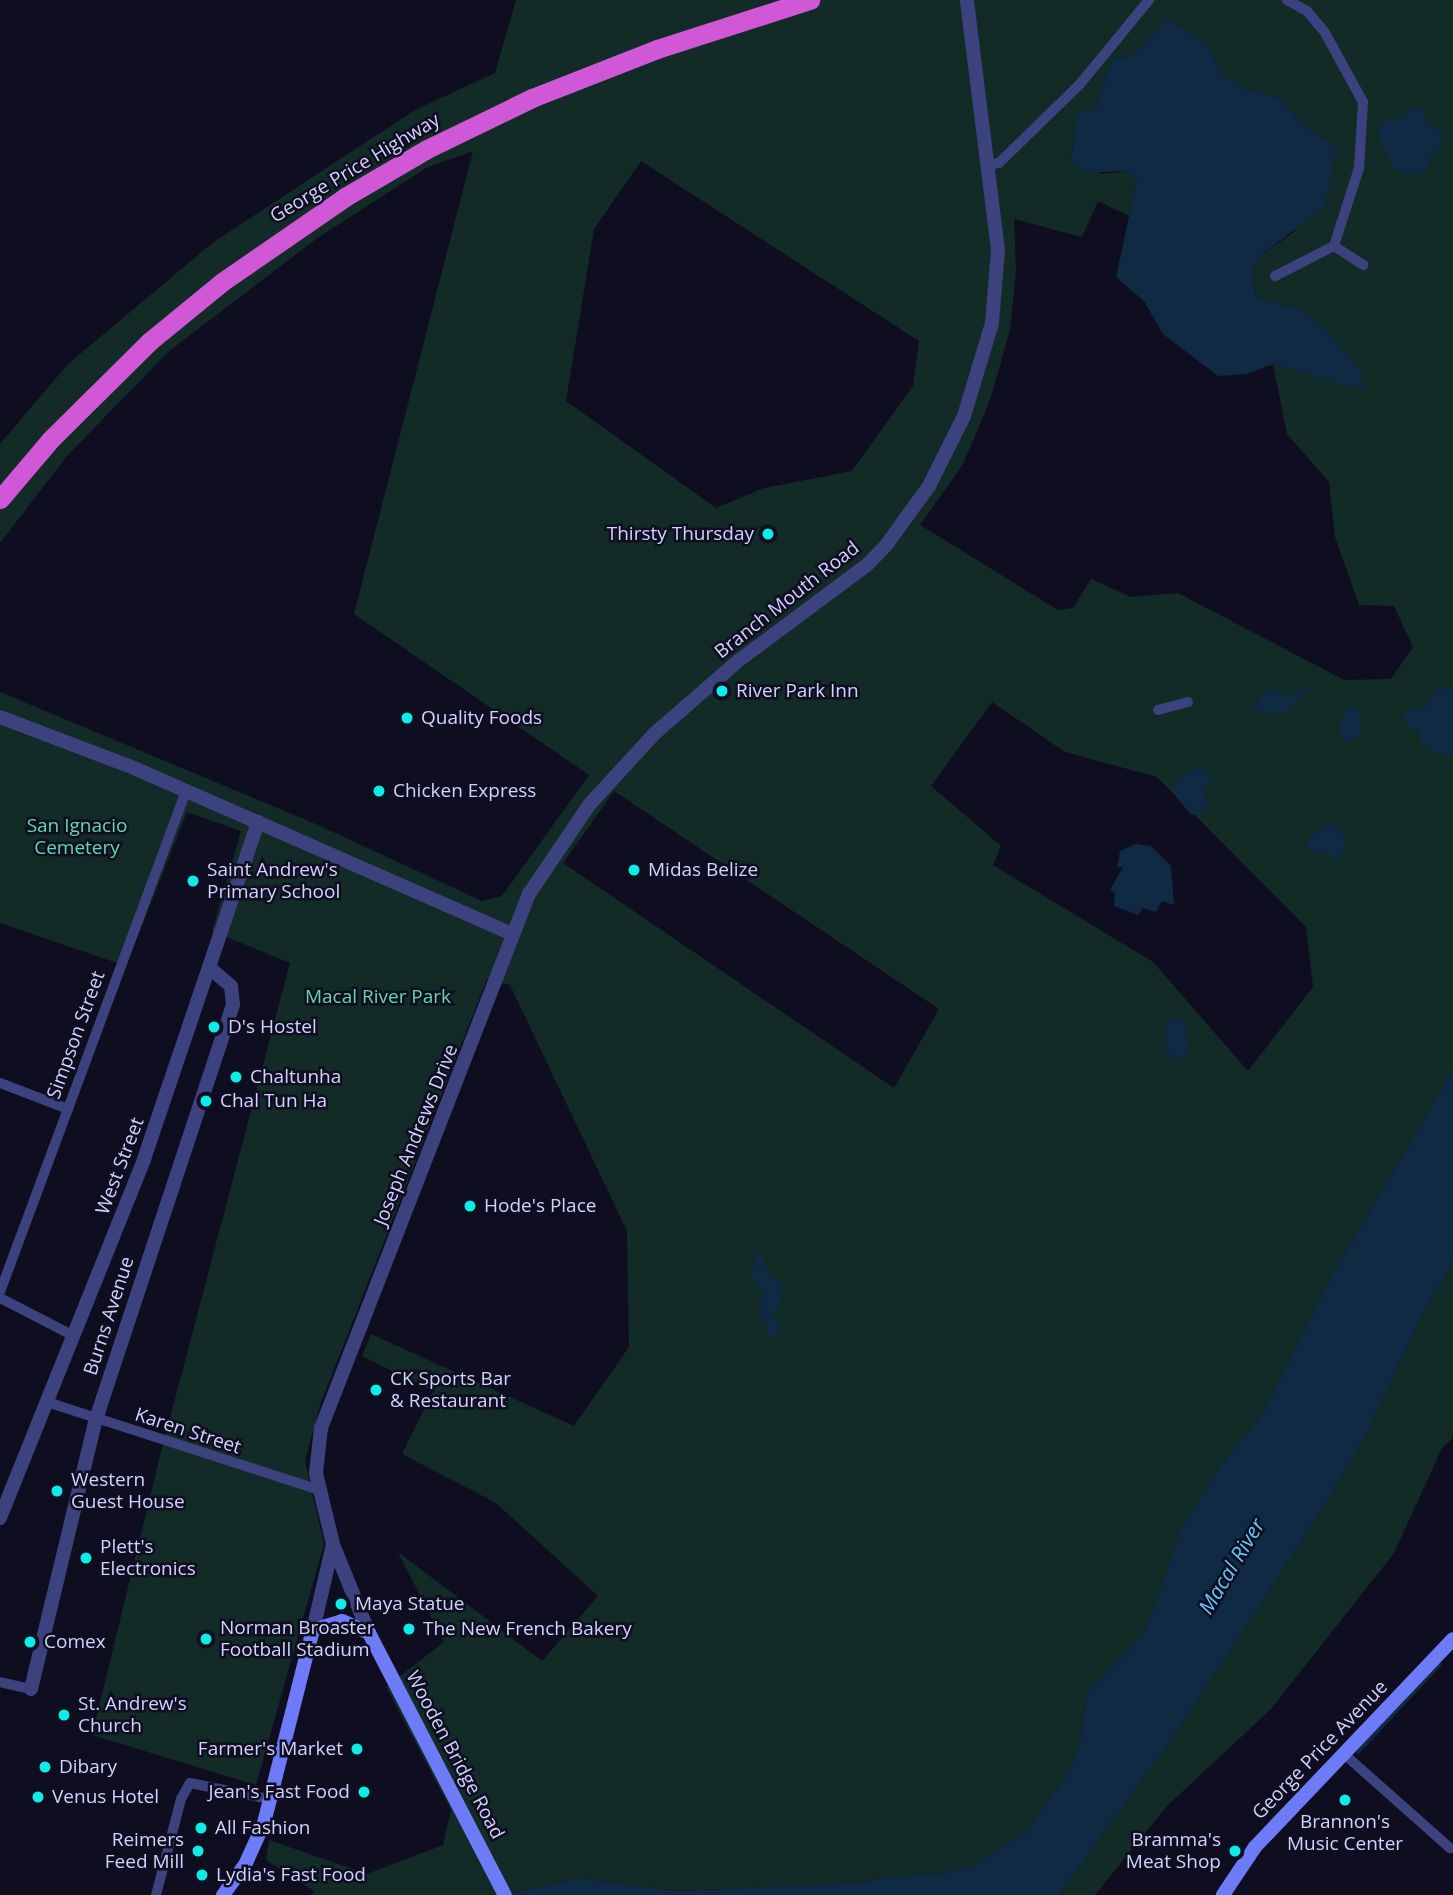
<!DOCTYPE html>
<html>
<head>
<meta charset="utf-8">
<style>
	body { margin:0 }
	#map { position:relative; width:1453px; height:1895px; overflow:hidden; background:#0f0e21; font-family:"Open Sans",sans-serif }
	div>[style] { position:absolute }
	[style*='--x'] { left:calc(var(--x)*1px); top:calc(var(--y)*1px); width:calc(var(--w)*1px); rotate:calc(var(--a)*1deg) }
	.green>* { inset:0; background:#122b27 }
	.water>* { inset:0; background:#102a44 }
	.stream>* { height:3.5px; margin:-1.75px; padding:0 1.75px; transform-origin:1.75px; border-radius:1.75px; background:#102a44 }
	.minor>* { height:10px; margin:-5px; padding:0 5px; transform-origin:5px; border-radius:5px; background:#3c427e }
	.tertiary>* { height:14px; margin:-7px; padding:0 7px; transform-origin:7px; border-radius:7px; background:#3c427e }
	.secondary>* { height:14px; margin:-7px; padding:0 7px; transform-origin:7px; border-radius:7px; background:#6d7bf7 }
	.trunk>* { height:19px; margin:-9.5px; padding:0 9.5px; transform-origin:9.5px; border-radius:9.5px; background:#d058d6 }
	.dots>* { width:19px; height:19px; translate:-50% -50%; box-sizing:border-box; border:4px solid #0f0e21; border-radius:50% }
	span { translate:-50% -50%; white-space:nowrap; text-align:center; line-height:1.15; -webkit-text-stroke:5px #0f0e21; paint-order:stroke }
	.street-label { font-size:19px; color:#d1d2fd }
	.poi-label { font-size:19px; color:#d1d2fd }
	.right { translate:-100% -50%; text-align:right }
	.left { translate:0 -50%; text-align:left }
	.park-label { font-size:19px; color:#61d8ab }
	.water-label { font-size:21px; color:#65c6f7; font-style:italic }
</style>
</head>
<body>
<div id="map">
	<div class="green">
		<div style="clip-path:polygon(evenodd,516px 0,1453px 0,1453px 1070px,1332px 1276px,1264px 1411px,1209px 1481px,1145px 1632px,1087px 1692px,1080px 1742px,1069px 1772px,1025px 1833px,978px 1864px,947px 1872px,837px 1884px,678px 1891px,577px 1878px,503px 1895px,311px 1895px,314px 1891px,266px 1860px,269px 1840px,367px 1874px,443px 1845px,451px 1810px,386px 1687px,444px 1642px,398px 1552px,542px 1661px,598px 1596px,496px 1503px,402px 1454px,433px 1391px,362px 1356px,371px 1334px,574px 1426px,629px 1347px,627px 1231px,510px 985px,487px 979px,320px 1405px,305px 1461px,324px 1544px,256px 1785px,92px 1735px,161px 1452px,290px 963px,212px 931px,241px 831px,187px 812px,126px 966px,0 923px,0 692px,318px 825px,482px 901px,502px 896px,589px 775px,354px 614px,473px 151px,426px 168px,316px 239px,168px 352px,67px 456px,0 543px,0 444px,68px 364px,215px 241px,415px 110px,495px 73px,516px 0,1167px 18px,1208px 44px,1221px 73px,1243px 88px,1281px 99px,1298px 120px,1337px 148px,1294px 232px,1261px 255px,1252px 269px,1256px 298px,1297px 308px,1324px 328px,1309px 372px,1273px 364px,1287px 434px,1329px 482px,1335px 537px,1359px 605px,1394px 606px,1413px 647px,1391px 679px,1344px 680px,1178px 593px,1131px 597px,1091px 579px,1073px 608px,1058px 610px,920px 525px,963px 464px,990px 400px,1010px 330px,1016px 270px,1014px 219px,1082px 237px,1098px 201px,1129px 216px,1137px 179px,1127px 171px,1101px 174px,1071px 159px,1078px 115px,1096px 107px,1112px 59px,1134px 55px,1167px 18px,516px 0,641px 161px,919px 341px,913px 386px,852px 471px,764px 488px,716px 508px,566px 401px,594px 229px,641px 161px,516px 0,992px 702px,1065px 752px,1157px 777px,1306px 927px,1313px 987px,1248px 1071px,1153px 962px,993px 865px,1001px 846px,931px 786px,992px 702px,516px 0,614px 791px,939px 1009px,894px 1088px,563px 863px,614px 791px)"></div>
		<div style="clip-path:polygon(1453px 1262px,1453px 1438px,1442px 1448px,1394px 1553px,1271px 1709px,1167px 1806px,1095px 1895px,1059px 1895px,1172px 1739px,1315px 1521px,1365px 1437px,1425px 1309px)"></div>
	</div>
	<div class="water">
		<div style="clip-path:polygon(1167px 18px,1208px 44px,1221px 73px,1243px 88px,1281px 99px,1298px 120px,1337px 148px,1324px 207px,1261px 255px,1252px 269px,1256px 298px,1297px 308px,1324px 328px,1359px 369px,1365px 391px,1274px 364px,1246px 374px,1218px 376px,1163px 334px,1144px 301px,1116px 277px,1137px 179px,1127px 171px,1082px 173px,1071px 159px,1078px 114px,1096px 107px,1112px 59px,1134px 55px)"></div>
		<div style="clip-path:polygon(1417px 105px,1424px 110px,1426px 124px,1441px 131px,1439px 155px,1429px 155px,1428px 168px,1422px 172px,1405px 175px,1393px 169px,1377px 131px,1386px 120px,1402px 119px)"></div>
		<div style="clip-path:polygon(1311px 687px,1284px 715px,1251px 709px,1261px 700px,1257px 698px,1276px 688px,1286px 698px)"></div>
		<div style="clip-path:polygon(1453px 688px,1453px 756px,1435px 754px,1421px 745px,1420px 727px,1411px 732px,1403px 719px,1408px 709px,1424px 708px,1437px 689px)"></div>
		<div style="clip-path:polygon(1347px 707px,1356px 707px,1361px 717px,1360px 734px,1351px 742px,1345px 742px,1338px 732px)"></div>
		<div style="clip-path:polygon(1200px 767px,1210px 774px,1210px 784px,1202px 789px,1208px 805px,1198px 815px,1190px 814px,1175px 795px,1173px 782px)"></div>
		<div style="clip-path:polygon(1325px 824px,1337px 826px,1346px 842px,1340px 861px,1325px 853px,1317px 856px,1306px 842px)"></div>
		<div style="clip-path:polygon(1136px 844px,1151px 846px,1171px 866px,1174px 905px,1162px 901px,1156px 912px,1143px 908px,1138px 915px,1114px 906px,1115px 893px,1110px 890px,1123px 867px,1117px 867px,1120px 851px)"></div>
		<div style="clip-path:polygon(1184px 1018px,1189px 1052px,1179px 1061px,1167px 1052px,1165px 1033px,1168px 1019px)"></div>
		<div style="clip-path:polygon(1453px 1070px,1453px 1262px,1425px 1309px,1365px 1437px,1315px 1521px,1172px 1739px,1059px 1895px,503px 1895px,577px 1878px,678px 1891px,837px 1884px,947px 1872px,978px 1863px,1025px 1833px,1069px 1772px,1080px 1742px,1087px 1692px,1145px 1632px,1182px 1528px,1209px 1481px,1264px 1411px,1332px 1276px)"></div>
		<div style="clip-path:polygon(756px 1252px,762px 1254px,768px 1275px,784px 1285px,774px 1316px,780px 1325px,778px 1336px,769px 1340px,766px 1322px,760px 1317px,762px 1289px,751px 1277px)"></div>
	</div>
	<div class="stream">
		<div style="--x:1358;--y:1752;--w:119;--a:-47"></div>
	</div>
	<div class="minor">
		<div style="--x:1287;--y:0;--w:23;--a:29"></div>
		<div style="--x:1307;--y:11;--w:26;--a:50"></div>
		<div style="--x:1324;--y:31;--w:81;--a:61.2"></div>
		<div style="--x:1363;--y:102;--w:66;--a:93.5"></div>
		<div style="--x:1359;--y:168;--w:82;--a:107.8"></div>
		<div style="--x:1334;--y:246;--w:35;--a:33"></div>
		<div style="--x:990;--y:165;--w:9;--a:-13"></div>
		<div style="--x:999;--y:163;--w:113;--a:-44.3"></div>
		<div style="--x:1080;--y:84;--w:109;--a:-50.6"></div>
		<div style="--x:1275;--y:276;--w:66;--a:-27"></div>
		<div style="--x:1158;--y:710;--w:31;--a:-15"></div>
		<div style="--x:0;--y:1083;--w:73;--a:20.9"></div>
		<div style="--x:0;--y:1292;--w:534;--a:-69.63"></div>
		<div style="--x:0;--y:1298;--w:83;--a:27.2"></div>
		<div style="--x:47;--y:1402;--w:287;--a:17.9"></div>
		<div style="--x:0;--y:1682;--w:32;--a:13"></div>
		<div style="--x:1344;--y:1754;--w:142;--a:41.6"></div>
		<div style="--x:156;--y:1895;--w:99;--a:-75.4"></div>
		<div style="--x:181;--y:1799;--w:18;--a:-61"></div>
		<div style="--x:190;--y:1783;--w:81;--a:11.4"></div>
	</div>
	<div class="tertiary">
		<div style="--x:0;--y:717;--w:143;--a:20.8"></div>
		<div style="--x:134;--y:768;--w:411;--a:23.7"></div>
		<div style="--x:0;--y:1518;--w:387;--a:-68.1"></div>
		<div style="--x:144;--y:1159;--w:356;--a:-71.3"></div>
		<div style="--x:334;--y:1547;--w:93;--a:67.9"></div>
		<div style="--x:313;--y:1630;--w:88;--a:-76.9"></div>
		<div style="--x:333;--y:1544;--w:73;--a:-103.5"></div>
		<div style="--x:316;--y:1473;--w:45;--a:-83.7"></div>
		<div style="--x:321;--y:1428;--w:573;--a:-68.72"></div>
		<div style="--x:529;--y:894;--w:107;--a:-56"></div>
		<div style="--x:589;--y:805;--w:96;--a:-47.5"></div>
		<div style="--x:654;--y:734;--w:111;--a:-41"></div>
		<div style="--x:738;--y:661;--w:161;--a:-36.7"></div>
		<div style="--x:867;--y:565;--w:29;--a:-46"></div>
		<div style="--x:887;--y:544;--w:72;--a:-54.1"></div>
		<div style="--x:929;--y:486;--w:78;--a:-63.4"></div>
		<div style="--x:964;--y:416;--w:97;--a:-73.2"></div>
		<div style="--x:992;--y:323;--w:73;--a:-85.3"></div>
		<div style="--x:998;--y:250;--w:252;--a:-97.1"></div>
		<div style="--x:31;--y:1689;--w:278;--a:-76.5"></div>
		<div style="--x:96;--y:1419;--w:436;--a:-71.7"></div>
		<div style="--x:233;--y:1005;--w:19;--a:-96"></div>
		<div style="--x:231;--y:986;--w:25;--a:-140"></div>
	</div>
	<div class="secondary">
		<div style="--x:223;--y:1895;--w:37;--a:-54"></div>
		<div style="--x:245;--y:1865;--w:46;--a:-65.7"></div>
		<div style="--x:264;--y:1823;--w:199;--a:-75.8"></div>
		<div style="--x:313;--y:1630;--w:30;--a:-17"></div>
		<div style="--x:342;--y:1621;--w:30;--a:24"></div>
		<div style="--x:369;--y:1633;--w:295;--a:62.6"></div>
		<div style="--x:1223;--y:1895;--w:58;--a:-56.3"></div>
		<div style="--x:1255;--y:1847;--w:287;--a:-46.4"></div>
	</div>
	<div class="trunk">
		<div style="--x:0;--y:499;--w:77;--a:-49.7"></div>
		<div style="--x:50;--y:440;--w:141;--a:-44.7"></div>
		<div style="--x:150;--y:341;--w:93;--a:-39.3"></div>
		<div style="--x:222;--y:282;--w:150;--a:-34.6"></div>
		<div style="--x:345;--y:197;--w:95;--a:-30.3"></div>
		<div style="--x:427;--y:149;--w:117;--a:-25.9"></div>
		<div style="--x:532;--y:98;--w:134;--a:-21.4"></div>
		<div style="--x:657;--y:49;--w:161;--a:-17.8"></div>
	</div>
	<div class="dots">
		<div style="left:768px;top:534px;background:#0dede7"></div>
		<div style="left:722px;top:691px;background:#0dede7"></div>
		<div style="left:407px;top:718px;background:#0dede7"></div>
		<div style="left:379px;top:791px;background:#0dede7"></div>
		<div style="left:634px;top:870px;background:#0dede7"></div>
		<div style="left:193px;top:881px;background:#0dede7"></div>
		<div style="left:214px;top:1027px;background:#0dede7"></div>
		<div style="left:236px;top:1077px;background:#0dede7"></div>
		<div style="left:206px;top:1101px;background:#0dede7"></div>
		<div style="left:470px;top:1206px;background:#0dede7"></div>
		<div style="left:376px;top:1390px;background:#0dede7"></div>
		<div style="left:57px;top:1491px;background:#0dede7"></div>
		<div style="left:86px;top:1558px;background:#0dede7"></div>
		<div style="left:341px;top:1604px;background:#0dede7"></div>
		<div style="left:409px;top:1629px;background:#0dede7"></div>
		<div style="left:206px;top:1639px;background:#0dede7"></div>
		<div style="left:30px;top:1642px;background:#0dede7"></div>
		<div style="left:64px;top:1715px;background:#0dede7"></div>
		<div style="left:357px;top:1749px;background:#0dede7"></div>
		<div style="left:45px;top:1767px;background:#0dede7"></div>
		<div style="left:364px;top:1792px;background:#0dede7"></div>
		<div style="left:38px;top:1797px;background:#0dede7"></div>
		<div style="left:1345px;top:1800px;background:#0dede7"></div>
		<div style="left:201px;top:1828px;background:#0dede7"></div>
		<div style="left:198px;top:1851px;background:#0dede7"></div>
		<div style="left:1235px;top:1851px;background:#0dede7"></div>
		<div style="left:202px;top:1875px;background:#0dede7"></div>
	</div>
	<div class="street-label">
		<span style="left:355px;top:168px;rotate:-31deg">George Price Highway</span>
		<span style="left:787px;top:600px;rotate:-38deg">Branch Mouth Road</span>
		<span style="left:76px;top:1035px;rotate:-70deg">Simpson Street</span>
		<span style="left:416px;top:1135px;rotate:-68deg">Joseph Andrews Drive</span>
		<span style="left:120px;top:1166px;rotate:-69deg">West Street</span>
		<span style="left:109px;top:1316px;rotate:-72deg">Burns Avenue</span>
		<span style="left:188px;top:1431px;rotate:18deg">Karen Street</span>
		<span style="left:1320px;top:1750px;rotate:-46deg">George Price Avenue</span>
		<span style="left:455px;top:1755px;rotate:62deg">Wooden Bridge Road</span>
	</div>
	<div class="poi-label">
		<span class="right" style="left:754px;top:534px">Thirsty Thursday</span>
		<span class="left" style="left:736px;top:691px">River Park Inn</span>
		<span class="left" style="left:421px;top:718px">Quality Foods</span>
		<span class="left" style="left:393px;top:791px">Chicken Express</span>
		<span class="left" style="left:207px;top:881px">Saint Andrew's<br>Primary School</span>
		<span class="left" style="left:648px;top:870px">Midas Belize</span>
		<span class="left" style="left:228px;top:1027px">D's Hostel</span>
		<span class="left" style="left:250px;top:1077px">Chaltunha</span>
		<span class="left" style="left:220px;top:1101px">Chal Tun Ha</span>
		<span class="left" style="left:484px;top:1206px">Hode's Place</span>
		<span class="left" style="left:390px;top:1390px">CK Sports Bar<br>&amp; Restaurant</span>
		<span class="left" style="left:71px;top:1491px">Western<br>Guest House</span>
		<span class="left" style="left:100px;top:1558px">Plett's<br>Electronics</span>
		<span class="left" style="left:355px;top:1604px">Maya Statue</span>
		<span class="left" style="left:220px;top:1639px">Norman Broaster<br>Football Stadium</span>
		<span class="left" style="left:423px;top:1629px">The New French Bakery</span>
		<span class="left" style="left:44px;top:1642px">Comex</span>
		<span class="left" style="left:78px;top:1715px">St. Andrew's<br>Church</span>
		<span class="right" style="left:343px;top:1749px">Farmer's Market</span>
		<span class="left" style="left:59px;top:1767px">Dibary</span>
		<span class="right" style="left:350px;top:1792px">Jean's Fast Food</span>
		<span class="left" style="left:52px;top:1797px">Venus Hotel</span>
		<span style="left:1345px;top:1833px">Brannon's<br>Music Center</span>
		<span class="left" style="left:215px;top:1828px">All Fashion</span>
		<span class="right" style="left:184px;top:1851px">Reimers<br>Feed Mill</span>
		<span class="right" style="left:1221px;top:1851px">Bramma's<br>Meat Shop</span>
		<span class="left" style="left:216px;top:1875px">Lydia's Fast Food</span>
	</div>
	<div class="park-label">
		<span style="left:77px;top:837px">San Ignacio<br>Cemetery</span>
		<span style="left:378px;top:997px">Macal River Park</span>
	</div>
	<div class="water-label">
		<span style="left:1231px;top:1566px;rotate:-59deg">Macal River</span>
	</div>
</div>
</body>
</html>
